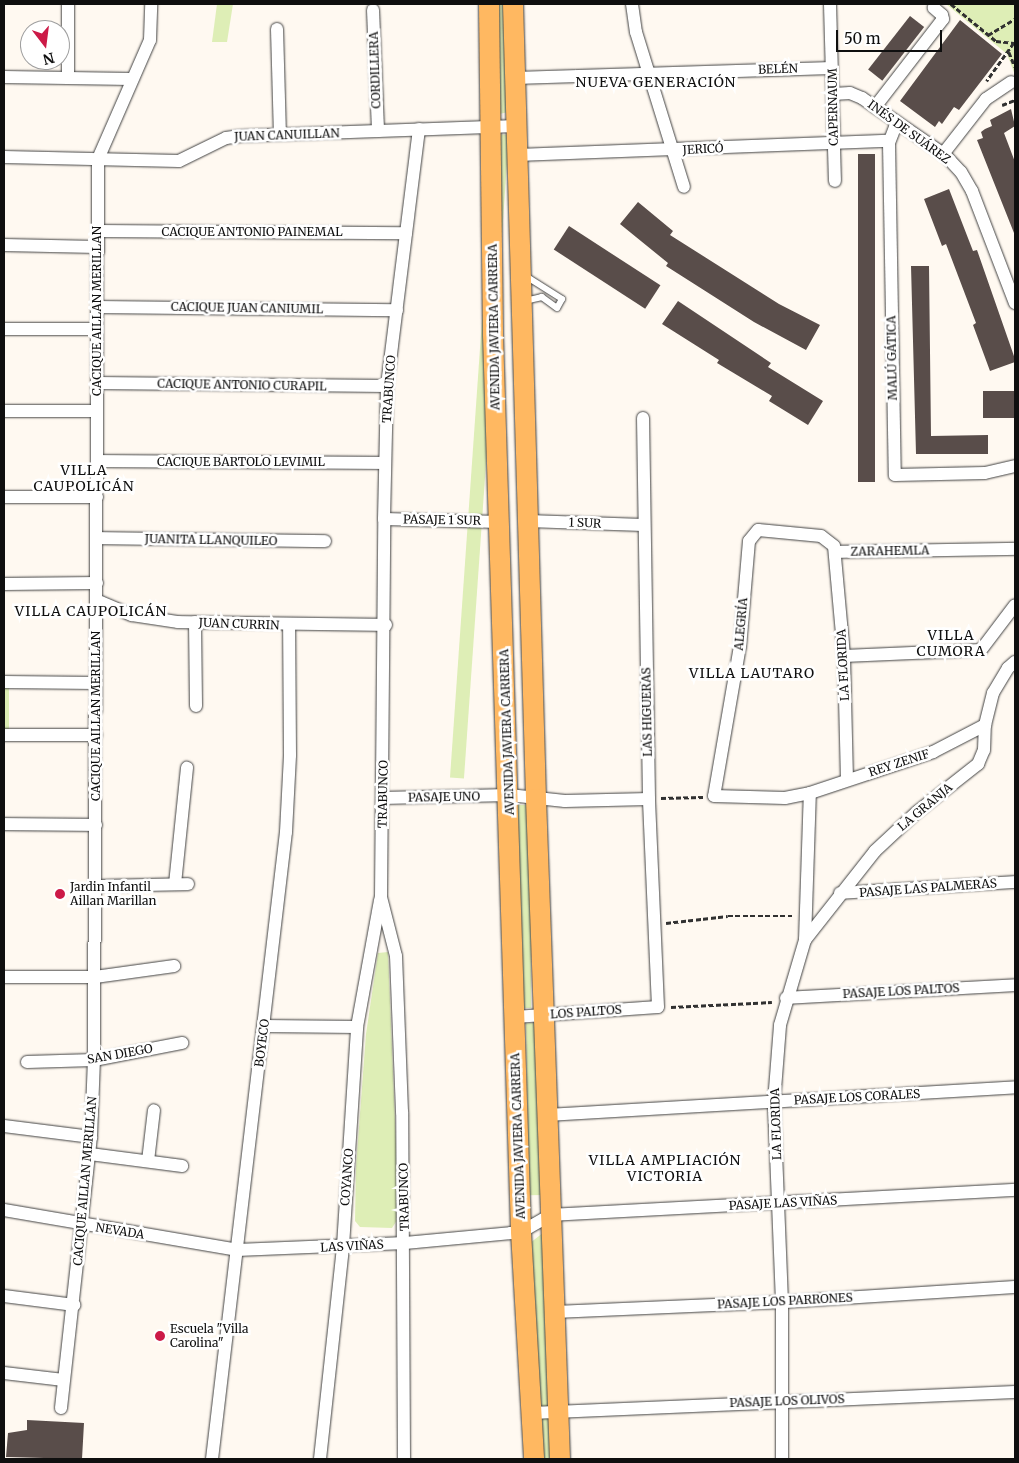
<!DOCTYPE html>
<html>
<head>
<meta charset="utf-8">
<style>
	body { margin:0 }
	#map { position:relative; width:1019px; height:1463px; overflow:hidden; background:#fff9f1; font-family:Merriweather,serif }
	div>[style] { position:absolute }
	[style*='--x'] { left:calc(var(--x)*1px); top:calc(var(--y)*1px); width:calc(var(--w)*1px); rotate:calc(var(--a)*1deg) }
	.green>* { inset:0; background:#deeeb6; transform-origin:0 0 }
	.building>* { inset:0; background:#594d4a; transform-origin:0 0 }
	.path>* { height:2.5px; margin-top:-1.25px; transform-origin:0; background:repeating-linear-gradient(90deg,#313131 0 5px,transparent 0 7.5px) }
	.roads { filter:drop-shadow(0 0 1px #424242) drop-shadow(0 0 1px #424242) }
	.lane>* { height:6px; margin:-3px; padding:0 3px; transform-origin:3px; border-radius:3px; background:#fff }
	.street>* { height:12px; margin:-6px; padding:0 6px; transform-origin:6px; border-radius:6px; background:#fff }
	.primary>* { height:20px; margin:-10px; padding:0 10px; transform-origin:10px; border-radius:10px; background:#ffb861 }
	.dots>* { width:14px; height:14px; translate:-50% -50%; box-sizing:border-box; border:2px solid #fff; border-radius:50% }
	span { translate:-50% -50%; white-space:nowrap; text-align:center; line-height:1.15; -webkit-text-stroke:5px #fff; paint-order:stroke }
	.street-label { font-size:12px; color:#0f0f0f }
	.poi-label { font-size:12px; color:#0f0f0f }
	.left { translate:0 -50%; text-align:left }
	.neighbourhood-label { font-size:14px; color:#0f0f0f; letter-spacing:1px }
	.frame { position:absolute; inset:0; border:5px solid #0f0f0f; pointer-events:none }
	.north { position:absolute; left:20px; top:20px; width:50px; height:50px; box-sizing:border-box; background:#fff; border:1px solid #9f9f9f; border-radius:50%; rotate:165deg; font-size:14px; font-weight:700; line-height:20px; text-align:center; color:#0f0f0f }
	.north::after { content:''; display:block; margin:auto; width:18px; height:22px; background:#cc1a47; clip-path:polygon(50% 0,100% 100%,50% 72%,0 100%) }
	.scale { position:absolute; left:836px; top:30px; width:106px; height:22px; box-sizing:border-box; border:2px solid #0f0f0f; border-top:0; padding-left:6px; font-size:15px; line-height:18px; white-space:nowrap; color:#0f0f0f; -webkit-text-stroke:4px #fff; paint-order:stroke }
</style>
</head>
<body>
<div id="map">
	<div class="green">
		<div style="clip-path:polygon(217px 4px,233px 4px,227px 42px,212px 42px)"></div>
		<div style="clip-path:polygon(499px 4px,507px 4px,509px 112px,499px 114px)"></div>
		<div style="clip-path:polygon(946px 4px,1015px 4px,1015px 75px,1007px 54px)"></div>
		<div style="left:495px;top:134px;width:14px;height:645px;rotate:4deg"></div>
		<div style="left:4px;top:688px;width:5px;height:42px"></div>
		<div style="left:518px;top:805px;width:13px;height:203px"></div>
		<div style="clip-path:polygon(388px 952px,399px 1217px,392px 1228px,360px 1227px,355px 1221px,356px 1167px,366px 1034px,378px 953px)"></div>
		<div style="left:541px;top:1023px;width:172px;height:15px;rotate:89deg"></div>
		<div style="clip-path:polygon(548px 1229px,556px 1459px,540px 1459px,530px 1243px)"></div>
	</div>
	<div class="building">
		<div style="left:910px;top:16px;width:18px;height:68px;rotate:38deg"></div>
		<div style="clip-path:polygon(960px 20px,1002px 54px,959px 110px,954px 107px,942px 124px,939px 121px,935px 127px,900px 101px)"></div>
		<div style="clip-path:polygon(1011px 109px,1015px 126px,1004px 133px,1015px 162px,1014px 233px,977px 140px,983px 138px,981px 132px,985px 129px,992px 126px,990px 120px)"></div>
		<div style="left:858px;top:154px;width:17px;height:328px"></div>
		<div style="clip-path:polygon(949px 189px,973px 251px,977px 250px,1015px 359px,1015px 362px,990px 371px,973px 325px,976px 323px,946px 244px,942px 246px,924px 199px)"></div>
		<div style="clip-path:polygon(638px 202px,673px 231px,670px 235px,779px 304px,820px 325px,806px 350px,754px 322px,666px 266px,668px 263px,620px 224px)"></div>
		<div style="left:569px;top:226px;width:109px;height:28px;rotate:33deg"></div>
		<div style="clip-path:polygon(911px 266px,929px 266px,931px 436px,988px 435px,988px 454px,916px 454px)"></div>
		<div style="clip-path:polygon(678px 301px,771px 363px,768px 367px,823px 401px,808px 425px,769px 401px,772px 396px,717px 363px,719px 360px,662px 324px)"></div>
		<div style="left:983px;top:391px;width:32px;height:27px"></div>
		<div style="clip-path:polygon(27px 1420px,84px 1423px,82px 1459px,6px 1457px,8px 1433px,27px 1430px)"></div>
	</div>
	<div class="path">
		<div style="--x:951;--y:4;--w:58;--a:39.4"></div>
		<div style="--x:996;--y:41;--w:18;--a:6"></div>
		<div style="--x:1014;--y:43;--w:47;--a:125.4"></div>
		<div style="--x:988;--y:35;--w:31;--a:-31"></div>
		<div style="--x:1009;--y:52;--w:16;--a:68"></div>
		<div style="--x:1002;--y:105;--w:14;--a:-21"></div>
		<div style="--x:661;--y:798;--w:42;--a:-1.4"></div>
		<div style="--x:666;--y:923;--w:62;--a:-6.4"></div>
		<div style="--x:728;--y:916;--w:64;--a:0"></div>
		<div style="--x:671;--y:1007;--w:101;--a:-2.8"></div>
	</div>
	<div class="roads">
		<div class="lane">
			<div style="--x:524;--y:275;--w:45;--a:32.3"></div>
			<div style="--x:562;--y:299;--w:10;--a:119"></div>
			<div style="--x:557;--y:308;--w:19;--a:-144"></div>
			<div style="--x:542;--y:297;--w:17;--a:167"></div>
		</div>
		<div class="street">
			<div style="--x:632;--y:4;--w:28;--a:82"></div>
			<div style="--x:636;--y:32;--w:162;--a:72.8"></div>
			<div style="--x:830;--y:4;--w:177;--a:88.4"></div>
			<div style="--x:373;--y:10;--w:121;--a:87.6"></div>
			<div style="--x:277;--y:29;--w:105;--a:88.4"></div>
			<div style="--x:4;--y:77;--w:127;--a:0.9"></div>
			<div style="--x:68;--y:78;--w:74;--a:-90"></div>
			<div style="--x:515;--y:78;--w:317;--a:-1.8"></div>
			<div style="--x:833;--y:94;--w:17;--a:-3"></div>
			<div style="--x:850;--y:93;--w:13;--a:23"></div>
			<div style="--x:862;--y:98;--w:101;--a:34.5"></div>
			<div style="--x:945;--y:155;--w:23;--a:47"></div>
			<div style="--x:961;--y:172;--w:22;--a:60"></div>
			<div style="--x:972;--y:191;--w:120;--a:69"></div>
			<div style="--x:875;--y:107;--w:111;--a:-52.3"></div>
			<div style="--x:943;--y:19;--w:4;--a:-104"></div>
			<div style="--x:942;--y:15;--w:11;--a:-139"></div>
			<div style="--x:897;--y:122;--w:22;--a:111"></div>
			<div style="--x:889;--y:143;--w:332;--a:89"></div>
			<div style="--x:895;--y:475;--w:90;--a:-1.3"></div>
			<div style="--x:985;--y:473;--w:31;--a:-13"></div>
			<div style="--x:943;--y:154;--w:70;--a:-52"></div>
			<div style="--x:986;--y:99;--w:30;--a:-34"></div>
			<div style="--x:517;--y:155;--w:372;--a:-2.2"></div>
			<div style="--x:4;--y:157;--w:175;--a:1.3"></div>
			<div style="--x:179;--y:161;--w:52;--a:-26.1"></div>
			<div style="--x:226;--y:138;--w:14;--a:-8"></div>
			<div style="--x:240;--y:136;--w:276;--a:-2.1"></div>
			<div style="--x:98;--y:231;--w:308;--a:0.4"></div>
			<div style="--x:4;--y:245;--w:93;--a:1.2"></div>
			<div style="--x:97;--y:307;--w:300;--a:0.6"></div>
			<div style="--x:4;--y:329;--w:93;--a:0"></div>
			<div style="--x:97;--y:383;--w:290;--a:0.6"></div>
			<div style="--x:4;--y:411;--w:93;--a:0"></div>
			<div style="--x:97;--y:461;--w:288;--a:0.4"></div>
			<div style="--x:4;--y:497;--w:93;--a:0"></div>
			<div style="--x:384;--y:519;--w:116;--a:1.5"></div>
			<div style="--x:528;--y:521;--w:115;--a:2"></div>
			<div style="--x:97;--y:538;--w:228;--a:0.8"></div>
			<div style="--x:835;--y:552;--w:180;--a:-1"></div>
			<div style="--x:4;--y:584;--w:93;--a:-0.6"></div>
			<div style="--x:96;--y:600;--w:39;--a:23"></div>
			<div style="--x:132;--y:615;--w:47;--a:8.7"></div>
			<div style="--x:178;--y:622;--w:208;--a:0.8"></div>
			<div style="--x:195;--y:622;--w:84;--a:89.3"></div>
			<div style="--x:844;--y:656;--w:137;--a:-2.5"></div>
			<div style="--x:981;--y:650;--w:56;--a:-52.9"></div>
			<div style="--x:4;--y:682;--w:92;--a:0.6"></div>
			<div style="--x:4;--y:735;--w:92;--a:0"></div>
			<div style="--x:847;--y:780;--w:124;--a:-91.4"></div>
			<div style="--x:844;--y:656;--w:110;--a:-95.2"></div>
			<div style="--x:834;--y:546;--w:16;--a:-142"></div>
			<div style="--x:821;--y:536;--w:63;--a:-174.6"></div>
			<div style="--x:758;--y:530;--w:14;--a:129"></div>
			<div style="--x:749;--y:541;--w:105;--a:94.9"></div>
			<div style="--x:740;--y:646;--w:152;--a:99.8"></div>
			<div style="--x:714;--y:796;--w:71;--a:1.6"></div>
			<div style="--x:785;--y:798;--w:25;--a:-11"></div>
			<div style="--x:810;--y:793;--w:130;--a:-18.4"></div>
			<div style="--x:933;--y:752;--w:59;--a:-27.4"></div>
			<div style="--x:382;--y:798;--w:127;--a:-1.4"></div>
			<div style="--x:509;--y:795;--w:56;--a:6.1"></div>
			<div style="--x:565;--y:801;--w:84;--a:-1.4"></div>
			<div style="--x:4;--y:824;--w:92;--a:0.6"></div>
			<div style="--x:175;--y:884;--w:117;--a:-84.1"></div>
			<div style="--x:96;--y:886;--w:92;--a:-1.2"></div>
			<div style="--x:840;--y:893;--w:175;--a:-3.6"></div>
			<div style="--x:805;--y:940;--w:113;--a:-51.8"></div>
			<div style="--x:875;--y:851;--w:57;--a:-42.9"></div>
			<div style="--x:917;--y:812;--w:78;--a:-38.2"></div>
			<div style="--x:978;--y:764;--w:15;--a:-67"></div>
			<div style="--x:984;--y:750;--w:25;--a:-88"></div>
			<div style="--x:985;--y:725;--w:33;--a:-76"></div>
			<div style="--x:993;--y:693;--w:29;--a:-59"></div>
			<div style="--x:1008;--y:668;--w:9;--a:-41"></div>
			<div style="--x:4;--y:977;--w:91;--a:0"></div>
			<div style="--x:95;--y:977;--w:80;--a:-7.9"></div>
			<div style="--x:786;--y:998;--w:229;--a:-3.2"></div>
			<div style="--x:515;--y:1017;--w:143;--a:-4"></div>
			<div style="--x:658;--y:1007;--w:208;--a:-92.5"></div>
			<div style="--x:649;--y:799;--w:381;--a:-90.9"></div>
			<div style="--x:264;--y:1026;--w:93;--a:0.6"></div>
			<div style="--x:27;--y:1062;--w:67;--a:-1.7"></div>
			<div style="--x:94;--y:1060;--w:90;--a:-10.9"></div>
			<div style="--x:549;--y:1115;--w:467;--a:-3.4"></div>
			<div style="--x:4;--y:1126;--w:88;--a:7.2"></div>
			<div style="--x:90;--y:1154;--w:93;--a:7.4"></div>
			<div style="--x:148;--y:1161;--w:51;--a:-83.3"></div>
			<div style="--x:4;--y:1210;--w:236;--a:9.7"></div>
			<div style="--x:237;--y:1250;--w:168;--a:-2.4"></div>
			<div style="--x:405;--y:1243;--w:117;--a:-5.4"></div>
			<div style="--x:521;--y:1232;--w:34;--a:-30"></div>
			<div style="--x:551;--y:1215;--w:465;--a:-3.1"></div>
			<div style="--x:4;--y:1296;--w:71;--a:7.3"></div>
			<div style="--x:555;--y:1312;--w:227;--a:-2.5"></div>
			<div style="--x:782;--y:1302;--w:233;--a:-3.7"></div>
			<div style="--x:4;--y:1373;--w:60;--a:6.7"></div>
			<div style="--x:61;--y:1408;--w:273;--a:-83.7"></div>
			<div style="--x:91;--y:1137;--w:77;--a:-87.8"></div>
			<div style="--x:94;--y:1060;--w:901;--a:-89.75"></div>
			<div style="--x:98;--y:159;--w:130;--a:-66.4"></div>
			<div style="--x:150;--y:40;--w:36;--a:-88"></div>
			<div style="--x:532;--y:1413;--w:483;--a:-2.5"></div>
			<div style="--x:212;--y:1459;--w:631;--a:-83.27"></div>
			<div style="--x:286;--y:832;--w:77;--a:-87"></div>
			<div style="--x:290;--y:755;--w:130;--a:-90.4"></div>
			<div style="--x:320;--y:1459;--w:214;--a:-83.8"></div>
			<div style="--x:343;--y:1246;--w:219;--a:-86.3"></div>
			<div style="--x:357;--y:1027;--w:129;--a:-79.7"></div>
			<div style="--x:404;--y:1459;--w:347;--a:-90.3"></div>
			<div style="--x:402;--y:1112;--w:156;--a:-92.2"></div>
			<div style="--x:396;--y:956;--w:61;--a:-104.3"></div>
			<div style="--x:381;--y:897;--w:378;--a:-89.5"></div>
			<div style="--x:384;--y:519;--w:133;--a:-88.7"></div>
			<div style="--x:387;--y:386;--w:259;--a:-82.9"></div>
			<div style="--x:782;--y:1459;--w:157;--a:-90"></div>
			<div style="--x:782;--y:1302;--w:200;--a:-92.3"></div>
			<div style="--x:774;--y:1102;--w:77;--a:-85.5"></div>
			<div style="--x:780;--y:1025;--w:89;--a:-73.6"></div>
			<div style="--x:805;--y:940;--w:147;--a:-88.1"></div>
		</div>
		<div class="primary">
			<div style="--x:489;--y:4;--w:331;--a:89.3"></div>
			<div style="--x:493;--y:335;--w:897;--a:88.21"></div>
			<div style="--x:521;--y:1232;--w:227;--a:86.7"></div>
			<div style="--x:513;--y:4;--w:795;--a:88.34"></div>
			<div style="--x:536;--y:799;--w:660;--a:87.92"></div>
		</div>
	</div>
	<div class="dots">
		<div style="left:60px;top:894px;background:#cc1a47"></div>
		<div style="left:160px;top:1336px;background:#cc1a47"></div>
	</div>
	<div class="street-label">
		<span style="left:778px;top:69px;rotate:-2deg">BELÉN</span>
		<span style="left:375px;top:70px;rotate:-92deg">CORDILLERA</span>
		<span style="left:833px;top:107px;rotate:-91deg">CAPERNAUM</span>
		<span style="left:909px;top:132px;rotate:36deg">INÉS DE SUÁREZ</span>
		<span style="left:287px;top:135px;rotate:-2deg">JUAN CANUILLAN</span>
		<span style="left:703px;top:149px;rotate:-3deg">JERICÓ</span>
		<span style="left:252px;top:232px">CACIQUE ANTONIO PAINEMAL</span>
		<span style="left:247px;top:308px;rotate:1deg">CACIQUE JUAN CANIUMIL</span>
		<span style="left:97px;top:311px;rotate:-90deg">CACIQUE AILLAN MERILLAN</span>
		<span style="left:494px;top:327px;rotate:-91deg">AVENIDA JAVIERA CARRERA</span>
		<span style="left:892px;top:358px;rotate:-91deg">MALÚ GÁTICA</span>
		<span style="left:242px;top:385px;rotate:1deg">CACIQUE ANTONIO CURAPIL</span>
		<span style="left:389px;top:389px;rotate:-86deg">TRABUNCO</span>
		<span style="left:241px;top:462px">CACIQUE BARTOLO LEVIMIL</span>
		<span style="left:442px;top:520px;rotate:1deg">PASAJE 1 SUR</span>
		<span style="left:585px;top:523px;rotate:2deg">1 SUR</span>
		<span style="left:211px;top:540px;rotate:1deg">JUANITA LLANQUILEO</span>
		<span style="left:890px;top:551px;rotate:-1deg">ZARAHEMLA</span>
		<span style="left:239px;top:624px;rotate:2deg">JUAN CURRIN</span>
		<span style="left:741px;top:624px;rotate:-85deg">ALEGRÍA</span>
		<span style="left:843px;top:665px;rotate:-93deg">LA FLORIDA</span>
		<span style="left:647px;top:712px;rotate:-91deg">LAS HIGUERAS</span>
		<span style="left:96px;top:716px;rotate:-90deg">CACIQUE AILLAN MERILLAN</span>
		<span style="left:507px;top:732px;rotate:-92deg">AVENIDA JAVIERA CARRERA</span>
		<span style="left:899px;top:763px;rotate:-18deg">REY ZENIF</span>
		<span style="left:383px;top:794px;rotate:-89deg">TRABUNCO</span>
		<span style="left:444px;top:797px;rotate:-1deg">PASAJE UNO</span>
		<span style="left:925px;top:807px;rotate:-40deg">LA GRANJA</span>
		<span style="left:928px;top:888px;rotate:-4deg">PASAJE LAS PALMERAS</span>
		<span style="left:901px;top:991px;rotate:-3deg">PASAJE LOS PALTOS</span>
		<span style="left:586px;top:1012px;rotate:-4deg">LOS PALTOS</span>
		<span style="left:262px;top:1043px;rotate:-83deg">BOYECO</span>
		<span style="left:120px;top:1054px;rotate:-10deg">SAN DIEGO</span>
		<span style="left:857px;top:1097px;rotate:-3deg">PASAJE LOS CORALES</span>
		<span style="left:776px;top:1124px;rotate:-92deg">LA FLORIDA</span>
		<span style="left:518px;top:1136px;rotate:-92deg">AVENIDA JAVIERA CARRERA</span>
		<span style="left:347px;top:1177px;rotate:-86deg">COYANCO</span>
		<span style="left:85px;top:1181px;rotate:-85deg">CACIQUE AILLAN MERILLAN</span>
		<span style="left:404px;top:1197px;rotate:-91deg">TRABUNCO</span>
		<span style="left:783px;top:1203px;rotate:-3deg">PASAJE LAS VIÑAS</span>
		<span style="left:120px;top:1231px;rotate:9deg">NEVADA</span>
		<span style="left:352px;top:1246px;rotate:-3deg">LAS VIÑAS</span>
		<span style="left:785px;top:1301px;rotate:-3deg">PASAJE LOS PARRONES</span>
		<span style="left:787px;top:1401px;rotate:-2deg">PASAJE LOS OLIVOS</span>
	</div>
	<div class="poi-label">
		<span class="left" style="left:70px;top:894px">Jardin Infantil<br>Aillan Marillan</span>
		<span class="left" style="left:170px;top:1336px">Escuela "Villa<br>Carolina"</span>
	</div>
	<div class="neighbourhood-label">
		<span style="left:656px;top:82px">NUEVA GENERACIÓN</span>
		<span style="left:84px;top:478px">VILLA<br>CAUPOLICÁN</span>
		<span style="left:91px;top:611px">VILLA CAUPOLICÁN</span>
		<span style="left:951px;top:643px">VILLA<br>CUMORA</span>
		<span style="left:752px;top:673px">VILLA LAUTARO</span>
		<span style="left:665px;top:1168px">VILLA AMPLIACIÓN<br>VICTORIA</span>
	</div>
	<div class="frame"></div>
	<div class="north">N</div>
	<div class="scale">50 m</div>
</div>
</body>
</html>
